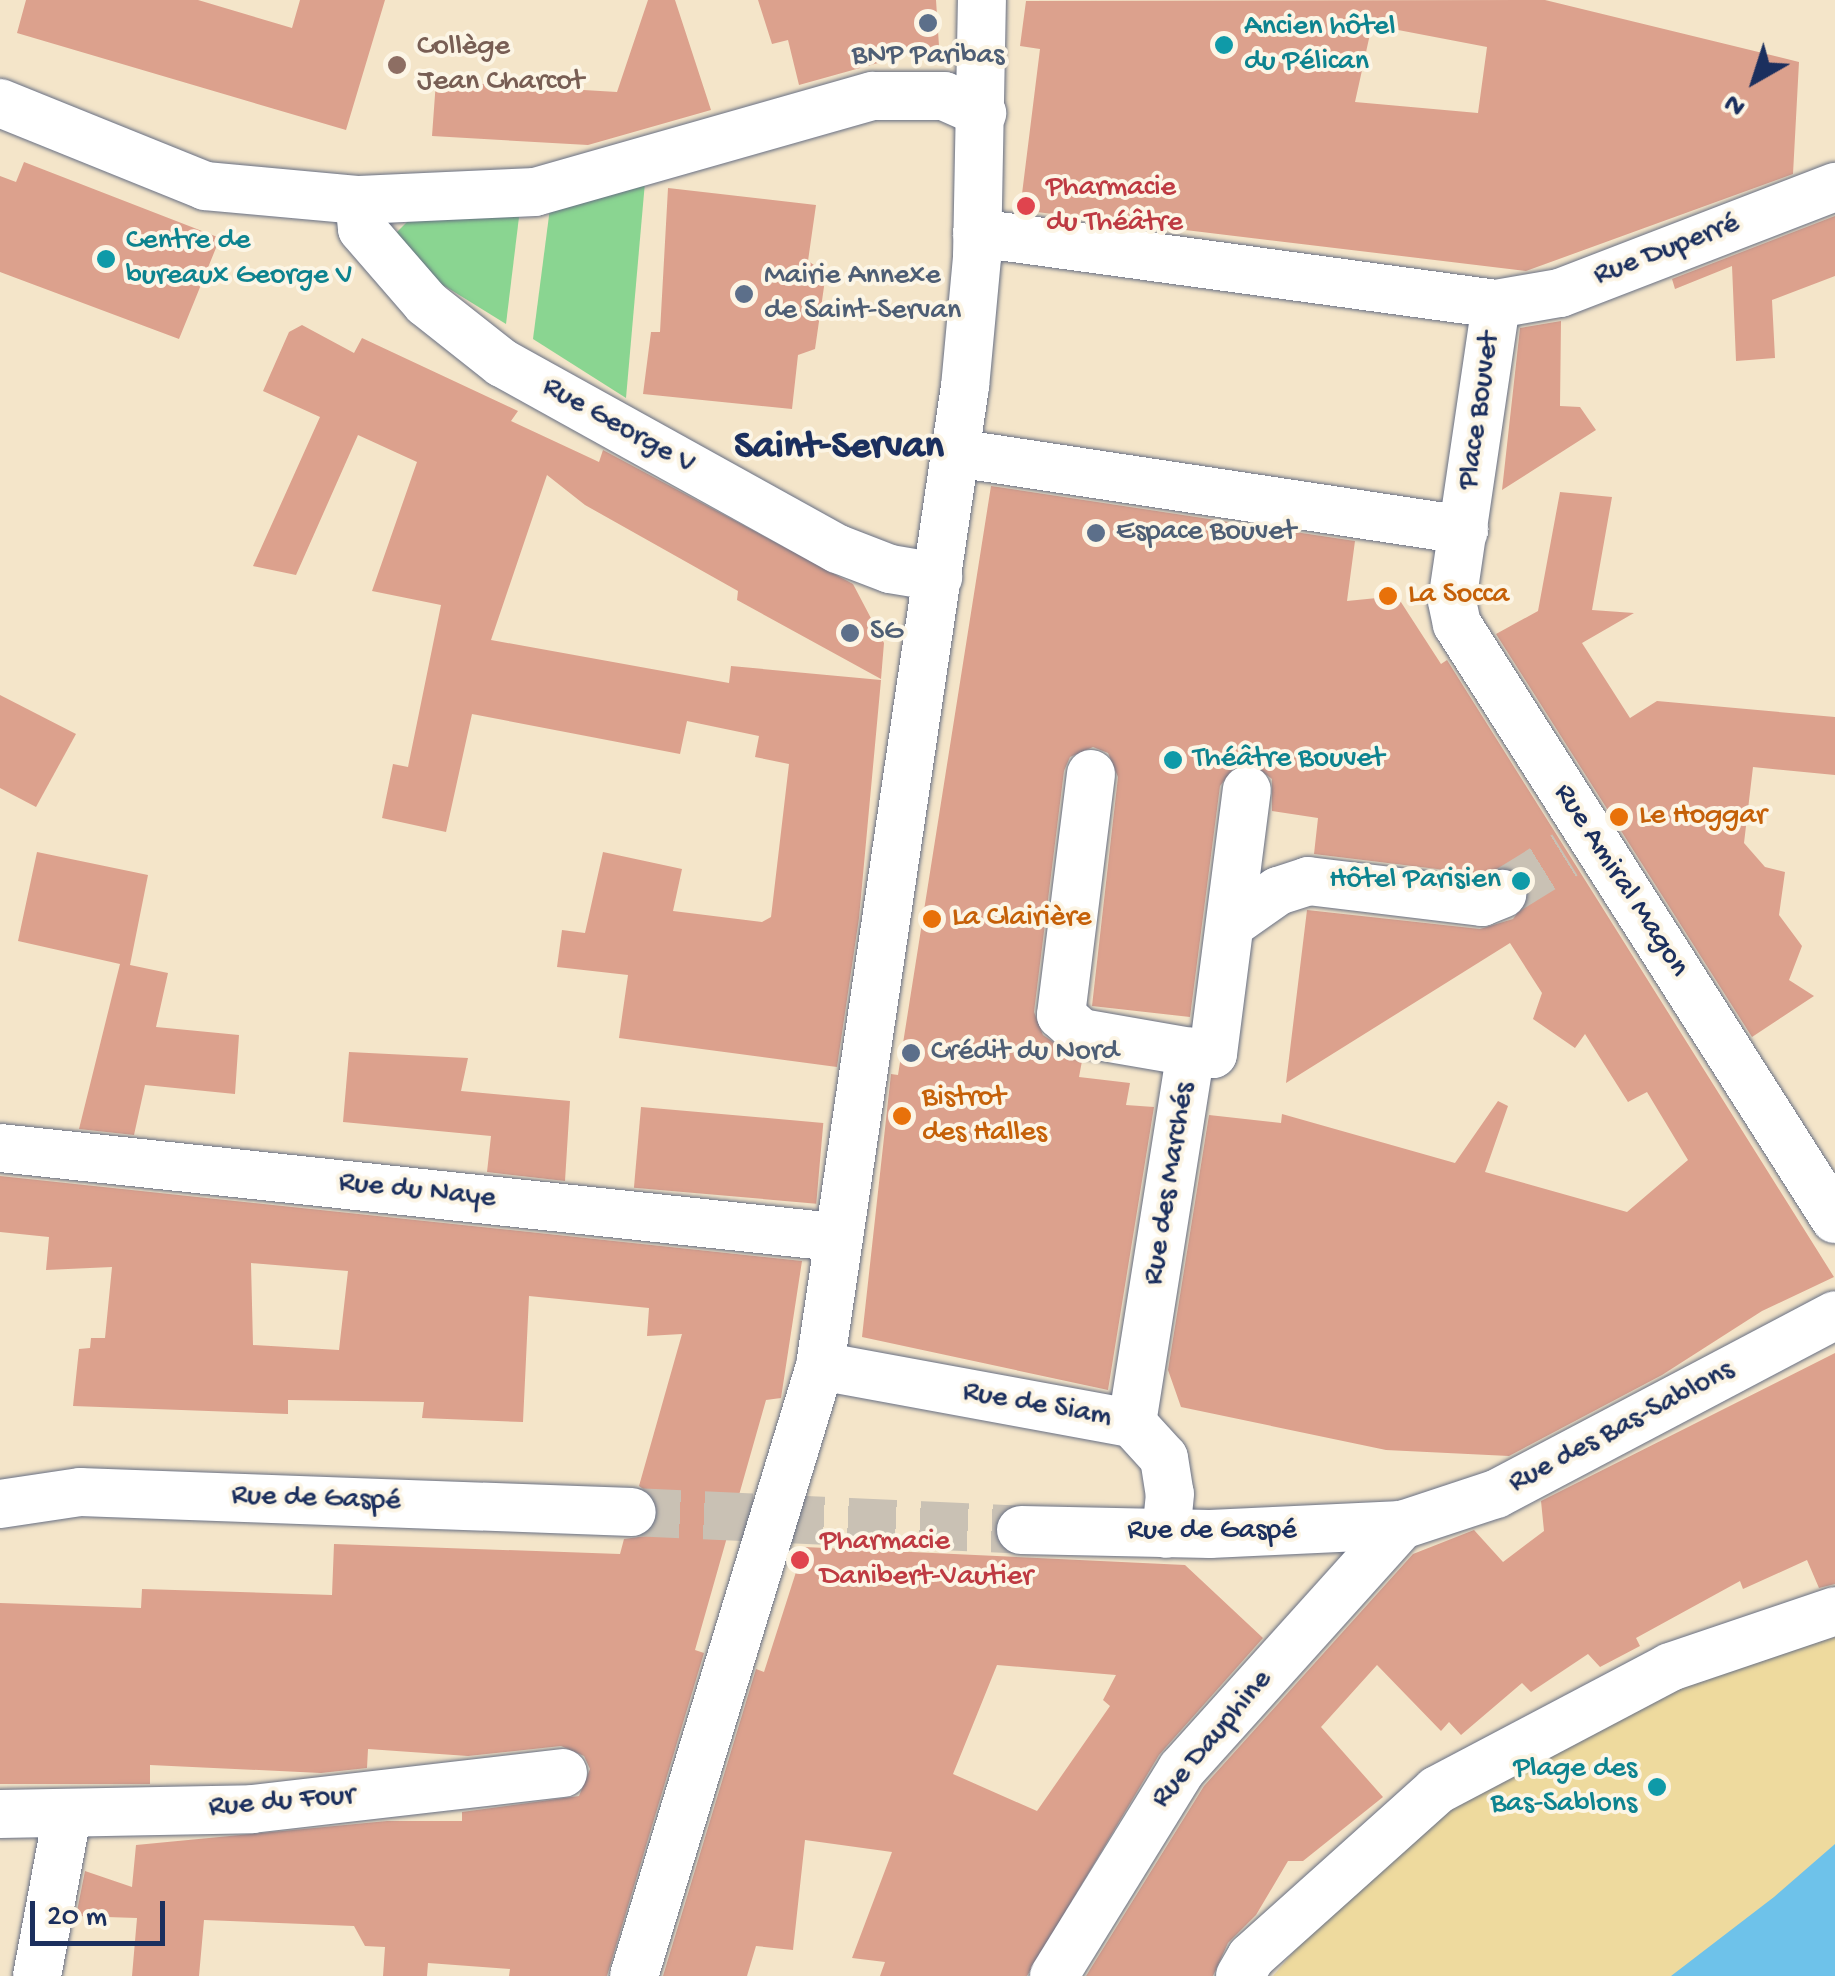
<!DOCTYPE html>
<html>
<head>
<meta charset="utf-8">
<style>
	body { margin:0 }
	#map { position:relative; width:1835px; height:1976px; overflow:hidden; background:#f4e5c9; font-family:"Gochi Hand",sans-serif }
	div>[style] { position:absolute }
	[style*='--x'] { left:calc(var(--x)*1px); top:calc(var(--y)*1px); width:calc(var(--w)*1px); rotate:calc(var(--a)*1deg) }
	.green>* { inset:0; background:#8ad591 }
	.sand>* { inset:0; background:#eeda9e }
	.water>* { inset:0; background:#6ec2ea }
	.building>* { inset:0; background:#dca18d; transform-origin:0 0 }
	.minor-tunnel>* { height:48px; margin-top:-24px; transform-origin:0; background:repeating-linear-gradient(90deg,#c9c1b4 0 48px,transparent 0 72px) }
	.roads { filter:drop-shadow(0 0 2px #676f83) drop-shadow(0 0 2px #676f83) }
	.minor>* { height:48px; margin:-24px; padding:0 24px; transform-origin:24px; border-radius:24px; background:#fff }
	.dots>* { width:28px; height:28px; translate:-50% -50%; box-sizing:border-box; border:5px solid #fcf5e5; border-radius:50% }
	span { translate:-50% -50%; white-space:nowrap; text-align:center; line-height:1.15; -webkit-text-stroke:8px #fcf5e5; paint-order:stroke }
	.culture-label { font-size:30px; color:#0d838f }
	.left { translate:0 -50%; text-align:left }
	.right { translate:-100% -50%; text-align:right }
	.education-label { font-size:30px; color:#785e54 }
	.service-label { font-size:30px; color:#4e5e75 }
	.health-label { font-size:30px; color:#be3a42 }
	.street-label { font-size:30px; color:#1b2f5e }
	.food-label { font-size:30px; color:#c56008 }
	.district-label { font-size:40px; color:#1b2f5e; font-weight:700 }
	.north { position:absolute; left:1705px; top:30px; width:100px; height:100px; -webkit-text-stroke:8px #fcf5e5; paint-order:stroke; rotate:219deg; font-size:28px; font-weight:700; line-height:40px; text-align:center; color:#1b2f5e }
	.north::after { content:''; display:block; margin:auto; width:35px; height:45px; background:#1b2f5e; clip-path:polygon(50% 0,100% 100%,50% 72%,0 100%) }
	.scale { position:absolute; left:30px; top:1901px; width:135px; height:45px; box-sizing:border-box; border:5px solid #1b2f5e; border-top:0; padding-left:12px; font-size:30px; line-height:35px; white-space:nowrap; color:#1b2f5e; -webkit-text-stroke:8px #fcf5e5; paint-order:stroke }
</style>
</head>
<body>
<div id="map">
	<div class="green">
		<div style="clip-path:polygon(645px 182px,626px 398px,533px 339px,550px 208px)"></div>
		<div style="clip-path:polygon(412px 217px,519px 217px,506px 324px,401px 259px,395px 234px)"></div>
	</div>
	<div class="sand">
		<div style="clip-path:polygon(1835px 1637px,1835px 1948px,1793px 1976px,1273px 1976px,1348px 1888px,1432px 1815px,1671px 1688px)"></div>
	</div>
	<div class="water">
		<div style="clip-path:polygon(1835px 1844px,1835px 1976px,1671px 1976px,1774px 1897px)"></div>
	</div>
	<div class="building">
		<div style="clip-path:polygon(26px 0,198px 0,292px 28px,300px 0,385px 0,346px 130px,17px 33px)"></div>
		<div style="clip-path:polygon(648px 0,675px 0,711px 110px,588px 145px,432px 136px,436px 81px,617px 92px)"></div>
		<div style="clip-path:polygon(758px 0,936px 0,939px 46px,799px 85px,788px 40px,772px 44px)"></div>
		<div style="clip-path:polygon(evenodd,1545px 0,1799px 62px,1793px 174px,1526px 271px,1020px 210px,1040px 49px,1020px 46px,1026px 1px,1545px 0,1372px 25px,1487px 47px,1478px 113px,1355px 102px,1372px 25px)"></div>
		<div style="clip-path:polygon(24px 162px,220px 238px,179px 339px,0 272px,0 176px,16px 182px)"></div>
		<div style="clip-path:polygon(668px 188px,816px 205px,808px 261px,826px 273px,815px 349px,798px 355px,792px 409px,643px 394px,651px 332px,660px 332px)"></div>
		<div style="clip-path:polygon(1835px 216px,1835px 276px,1772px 300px,1775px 358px,1736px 361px,1732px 266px,1675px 289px,1672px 279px)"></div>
		<div style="clip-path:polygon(1561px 321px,1560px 406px,1580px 407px,1596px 430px,1502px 490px,1520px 328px)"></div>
		<div style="clip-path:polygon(302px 325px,354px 353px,362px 338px,518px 411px,511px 421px,599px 462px,603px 450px,853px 584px,884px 643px,881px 679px,737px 600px,738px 591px,585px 505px,547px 475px,491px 640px,729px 683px,731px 666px,881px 680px,859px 918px,837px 1067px,619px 1038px,628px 975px,557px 967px,562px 930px,585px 933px,603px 852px,682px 869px,673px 911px,762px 922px,771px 917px,789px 764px,755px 757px,759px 736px,687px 721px,680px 754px,472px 714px,446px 832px,382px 818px,393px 764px,408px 767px,441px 605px,372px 591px,417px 462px,358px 435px,296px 575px,253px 566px,320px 417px,263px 391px,289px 332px)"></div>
		<div style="clip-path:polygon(991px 486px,1355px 541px,1347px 601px,1397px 596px,1441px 664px,1447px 660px,1834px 1277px,1762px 1311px,1662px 1375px,1509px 1456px,1386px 1450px,1181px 1407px,1168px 1370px,1209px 1115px,1281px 1123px,1282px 1114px,1455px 1163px,1498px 1101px,1508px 1106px,1485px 1172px,1627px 1212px,1688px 1160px,1647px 1092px,1628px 1102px,1585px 1034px,1575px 1048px,1533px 1019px,1542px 993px,1510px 943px,1286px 1083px,1307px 910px,1480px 929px,1513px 919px,1529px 897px,1527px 883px,1507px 867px,1478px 874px,1314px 854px,1318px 818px,1272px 811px,1272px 779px,1251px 763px,1236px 765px,1220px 786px,1190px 1017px,1092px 1006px,1118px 777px,1108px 753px,1093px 747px,1070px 757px,1064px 771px,1034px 1012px,1043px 1035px,1082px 1061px,1079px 1077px,1130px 1083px,1126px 1105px,1154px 1107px,1108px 1390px,862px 1337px,891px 1074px,898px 1075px)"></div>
		<div style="clip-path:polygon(1560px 492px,1612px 497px,1592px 610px,1634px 613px,1582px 643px,1630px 718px,1657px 701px,1835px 717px,1835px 775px,1753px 767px,1744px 843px,1765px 867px,1785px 872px,1779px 915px,1802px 946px,1789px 980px,1814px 996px,1752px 1037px,1496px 634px,1538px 611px)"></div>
		<div style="clip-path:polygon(0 695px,76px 734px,36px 807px,0 788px)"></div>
		<div style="clip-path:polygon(37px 852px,148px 875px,130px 965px,168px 973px,156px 1027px,239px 1035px,235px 1094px,145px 1085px,134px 1135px,79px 1129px,120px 964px,18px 941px)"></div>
		<div style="clip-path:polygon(349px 1052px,468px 1058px,461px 1091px,570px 1101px,565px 1181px,487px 1172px,491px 1136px,343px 1122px)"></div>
		<div style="left:641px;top:1107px;width:183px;height:81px;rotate:5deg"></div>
		<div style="clip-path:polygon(evenodd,0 1176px,802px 1261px,781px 1398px,766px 1400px,695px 1650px,704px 1653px,607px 1976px,509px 1976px,510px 1969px,428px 1963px,427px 1976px,383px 1976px,385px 1947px,365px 1946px,354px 1926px,204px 1920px,199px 1976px,132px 1976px,137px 1918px,76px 1916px,85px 1871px,132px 1887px,136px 1845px,387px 1821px,462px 1821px,462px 1812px,579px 1796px,590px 1769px,584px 1756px,561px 1746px,468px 1756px,368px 1749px,367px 1768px,321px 1773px,150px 1765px,150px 1784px,0 1784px,0 1603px,141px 1608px,142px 1589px,332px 1595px,334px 1544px,620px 1554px,624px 1539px,646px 1536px,659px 1514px,656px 1498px,639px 1486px,682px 1334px,647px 1336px,649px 1308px,529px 1296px,523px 1422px,422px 1418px,424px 1402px,288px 1400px,288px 1414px,73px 1406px,79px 1349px,90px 1348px,91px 1338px,105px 1338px,112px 1267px,46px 1270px,49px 1237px,0 1232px,0 1176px,251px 1263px,348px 1271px,339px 1350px,253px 1345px,251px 1263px)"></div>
		<div style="clip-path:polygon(1835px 1353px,1835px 1584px,1819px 1588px,1807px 1560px,1743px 1589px,1740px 1581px,1636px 1638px,1640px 1646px,1600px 1667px,1588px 1654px,1531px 1692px,1522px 1683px,1461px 1735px,1449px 1722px,1441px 1731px,1377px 1665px,1321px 1727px,1383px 1797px,1303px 1861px,1288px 1861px,1256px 1915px,1228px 1943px,1213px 1976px,1086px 1976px,1204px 1786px,1413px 1554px,1474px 1530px,1503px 1562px,1544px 1531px,1541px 1501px)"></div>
		<div style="clip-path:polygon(evenodd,804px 1547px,1185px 1565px,1263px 1638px,1159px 1755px,1027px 1976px,880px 1976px,885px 1962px,852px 1958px,892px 1852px,805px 1840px,793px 1950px,756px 1946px,747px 1976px,663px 1976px,756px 1669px,764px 1672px,804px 1547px,997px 1665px,1116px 1675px,1103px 1700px,1110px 1706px,1037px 1811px,953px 1774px,997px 1665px)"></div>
	</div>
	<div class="minor-tunnel">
		<div style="--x:1502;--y:894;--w:74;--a:-31.8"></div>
		<div style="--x:632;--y:1512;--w:389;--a:2.6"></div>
	</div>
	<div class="roads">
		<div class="minor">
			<div style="--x:0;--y:103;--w:221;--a:22"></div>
			<div style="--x:205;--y:186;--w:155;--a:5.2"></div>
			<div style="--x:359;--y:200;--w:176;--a:-2.6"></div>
			<div style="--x:535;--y:192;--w:351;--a:-15.9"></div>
			<div style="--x:873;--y:96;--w:71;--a:0"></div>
			<div style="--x:944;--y:96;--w:42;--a:24.1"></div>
			<div style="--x:359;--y:200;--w:29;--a:84"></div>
			<div style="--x:362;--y:229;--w:98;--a:49.1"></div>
			<div style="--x:426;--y:303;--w:97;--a:38.3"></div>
			<div style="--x:502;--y:363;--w:384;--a:29"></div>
			<div style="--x:838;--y:549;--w:56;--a:21"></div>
			<div style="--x:890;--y:569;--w:49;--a:9.5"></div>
			<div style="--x:977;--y:233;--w:524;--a:7.79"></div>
			<div style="--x:1496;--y:304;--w:300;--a:98.4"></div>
			<div style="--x:1452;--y:601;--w:24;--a:78"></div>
			<div style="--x:1457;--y:624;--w:705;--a:57.57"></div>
			<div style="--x:1496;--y:304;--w:65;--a:-9.8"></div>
			<div style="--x:1560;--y:293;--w:295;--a:-21.1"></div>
			<div style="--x:956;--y:453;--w:514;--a:8.62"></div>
			<div style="--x:1091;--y:774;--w:243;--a:97.1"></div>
			<div style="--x:1061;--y:1015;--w:27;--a:42"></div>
			<div style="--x:1081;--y:1033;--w:112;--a:9.8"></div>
			<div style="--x:1191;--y:1052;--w:22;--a:5"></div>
			<div style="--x:1213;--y:1054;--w:266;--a:-82.7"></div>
			<div style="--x:1234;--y:922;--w:54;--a:-35.2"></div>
			<div style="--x:1278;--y:891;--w:32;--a:-18"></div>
			<div style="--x:1308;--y:881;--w:175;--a:6.9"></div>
			<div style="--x:1482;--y:902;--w:22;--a:-22"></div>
			<div style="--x:0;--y:1148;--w:839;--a:6.09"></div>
			<div style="--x:820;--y:1366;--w:317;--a:10.4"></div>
			<div style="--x:1132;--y:1423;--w:47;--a:47.6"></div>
			<div style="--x:1164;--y:1458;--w:36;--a:81"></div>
			<div style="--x:1170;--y:1494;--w:40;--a:95.7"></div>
			<div style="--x:1132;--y:1423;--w:376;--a:-81"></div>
			<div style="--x:0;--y:1504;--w:81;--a:-8.5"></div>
			<div style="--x:80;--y:1492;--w:552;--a:2.08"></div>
			<div style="--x:1021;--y:1530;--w:189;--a:1.2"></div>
			<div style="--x:1210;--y:1534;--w:192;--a:-2.7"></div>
			<div style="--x:1402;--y:1525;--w:99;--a:-18.3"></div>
			<div style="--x:1496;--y:1494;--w:383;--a:-27.8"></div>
			<div style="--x:0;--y:1814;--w:252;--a:-1.1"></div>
			<div style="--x:252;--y:1809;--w:313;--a:-6.6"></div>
			<div style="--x:37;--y:1976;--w:163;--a:-79.4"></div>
			<div style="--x:634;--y:1976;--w:638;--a:-73.04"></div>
			<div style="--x:820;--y:1366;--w:990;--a:-81.58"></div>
			<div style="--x:965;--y:387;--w:131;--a:-84.7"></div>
			<div style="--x:977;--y:257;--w:257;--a:-88.9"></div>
			<div style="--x:1054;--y:1976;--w:243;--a:-58.3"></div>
			<div style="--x:1182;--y:1769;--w:329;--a:-48"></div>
			<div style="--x:1240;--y:1976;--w:22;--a:-60"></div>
			<div style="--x:1251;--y:1957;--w:250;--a:-41.9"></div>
			<div style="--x:1437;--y:1790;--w:263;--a:-27.8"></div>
			<div style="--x:1670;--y:1667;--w:174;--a:-18.7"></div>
		</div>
	</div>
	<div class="dots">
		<div style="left:928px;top:23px;background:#5c6f8a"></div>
		<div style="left:1224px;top:45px;background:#0f9aa8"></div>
		<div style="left:397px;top:65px;background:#8d6e63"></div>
		<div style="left:1026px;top:206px;background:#e0444e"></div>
		<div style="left:106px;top:259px;background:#0f9aa8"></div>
		<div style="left:744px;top:294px;background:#5c6f8a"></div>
		<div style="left:1096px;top:533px;background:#5c6f8a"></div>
		<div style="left:1388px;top:596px;background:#e8710a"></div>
		<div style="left:850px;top:633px;background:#5c6f8a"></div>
		<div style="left:1173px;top:760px;background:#0f9aa8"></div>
		<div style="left:1619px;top:817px;background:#e8710a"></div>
		<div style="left:1521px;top:881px;background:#0f9aa8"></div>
		<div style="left:932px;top:919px;background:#e8710a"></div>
		<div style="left:911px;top:1053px;background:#5c6f8a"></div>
		<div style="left:902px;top:1116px;background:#e8710a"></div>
		<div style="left:800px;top:1560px;background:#e0444e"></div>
		<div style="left:1657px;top:1787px;background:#0f9aa8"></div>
	</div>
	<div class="culture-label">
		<span class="left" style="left:1244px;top:45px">Ancien hôtel<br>du Pélican</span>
		<span class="left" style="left:126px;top:259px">Centre de<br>bureaux George V</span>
		<span class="left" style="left:1193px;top:760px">Théâtre Bouvet</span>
		<span class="right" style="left:1501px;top:881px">Hôtel Parisien</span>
		<span class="right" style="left:1637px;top:1787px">Plage des<br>Bas-Sablons</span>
	</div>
	<div class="education-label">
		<span class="left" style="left:417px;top:65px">Collège<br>Jean Charcot</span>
	</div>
	<div class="service-label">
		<span style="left:928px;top:57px">BNP Paribas</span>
		<span class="left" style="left:764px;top:294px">Mairie Annexe<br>de Saint-Servan</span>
		<span class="left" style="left:1116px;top:533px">Espace Bouvet</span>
		<span class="left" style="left:870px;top:633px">SG</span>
		<span class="left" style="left:931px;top:1053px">Crédit du Nord</span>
	</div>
	<div class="health-label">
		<span class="left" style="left:1046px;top:206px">Pharmacie<br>du Théâtre</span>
		<span class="left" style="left:820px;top:1560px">Pharmacie<br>Danibert-Vautier</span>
	</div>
	<div class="street-label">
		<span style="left:1667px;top:251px;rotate:-21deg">Rue Duperré</span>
		<span style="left:1481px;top:411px;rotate:-82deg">Place Bouvet</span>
		<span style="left:618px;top:427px;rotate:29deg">Rue George V</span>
		<span style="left:1620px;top:881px;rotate:57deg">Rue Amiral Magon</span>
		<span style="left:1171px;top:1184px;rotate:-81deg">Rue des Marchés</span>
		<span style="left:417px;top:1192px;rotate:6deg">Rue du Naye</span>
		<span style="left:1037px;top:1406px;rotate:10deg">Rue de Siam</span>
		<span style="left:1622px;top:1428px;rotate:-28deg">Rue des Bas-Sablons</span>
		<span style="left:316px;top:1500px;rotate:2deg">Rue de Gaspé</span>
		<span style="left:1212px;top:1532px">Rue de Gaspé</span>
		<span style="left:1213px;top:1740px;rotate:-50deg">Rue Dauphine</span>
		<span style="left:282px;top:1803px;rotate:-5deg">Rue du Four</span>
	</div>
	<div class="food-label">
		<span class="left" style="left:1408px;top:596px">La Socca</span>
		<span class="left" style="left:1639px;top:817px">Le Hoggar</span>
		<span class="left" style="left:952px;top:919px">La Clairière</span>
		<span class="left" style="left:922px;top:1116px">Bistrot<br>des Halles</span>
	</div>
	<div class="district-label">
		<span style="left:839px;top:448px">Saint-Servan</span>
	</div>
	<div class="north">N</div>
	<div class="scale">20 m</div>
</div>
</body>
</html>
